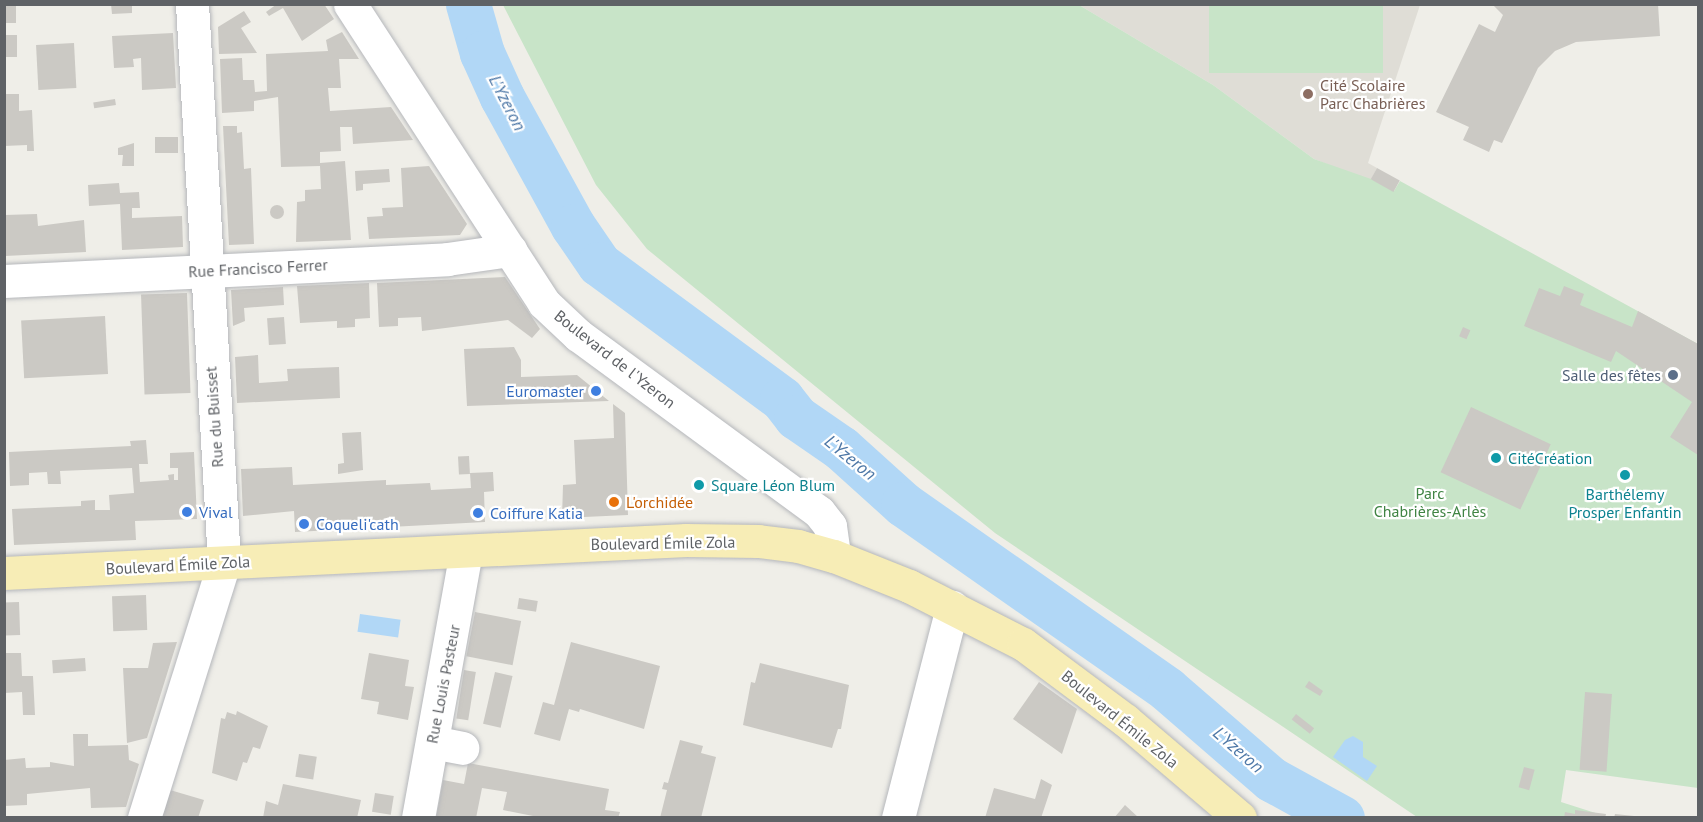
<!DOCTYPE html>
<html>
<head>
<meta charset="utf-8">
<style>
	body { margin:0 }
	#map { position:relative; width:1703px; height:822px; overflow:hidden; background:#efeee8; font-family:"PT Sans",sans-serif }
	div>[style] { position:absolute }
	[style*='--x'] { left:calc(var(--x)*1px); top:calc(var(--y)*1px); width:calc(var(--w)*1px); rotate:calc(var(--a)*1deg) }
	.education>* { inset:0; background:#dfddd6 }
	.green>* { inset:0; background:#c8e4c8; transform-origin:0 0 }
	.water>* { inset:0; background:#b1d7f6; transform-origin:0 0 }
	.river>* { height:45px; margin:-22.5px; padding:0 22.5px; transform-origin:22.5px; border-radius:22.5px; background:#b1d7f6 }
	.building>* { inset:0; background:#cbc9c4; transform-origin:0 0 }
	.round { border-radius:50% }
	.roads { filter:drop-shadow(0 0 2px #b5b7bb) drop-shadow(0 0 2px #b5b7bb) }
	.minor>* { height:33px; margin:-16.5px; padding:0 16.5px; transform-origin:16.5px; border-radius:16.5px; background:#fff }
	.major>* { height:33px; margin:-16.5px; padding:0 16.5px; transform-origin:16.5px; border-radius:16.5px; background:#f7edb6 }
	.dots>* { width:16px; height:16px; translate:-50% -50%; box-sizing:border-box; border:3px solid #fff; border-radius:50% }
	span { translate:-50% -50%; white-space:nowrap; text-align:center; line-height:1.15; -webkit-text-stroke:4.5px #fff; paint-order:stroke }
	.education-label { font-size:16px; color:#785e54 }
	.left { translate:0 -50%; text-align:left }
	.street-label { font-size:16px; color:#5f6266 }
	.service-label { font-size:16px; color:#4e5e75 }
	.right { translate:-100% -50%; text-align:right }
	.shop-label { font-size:16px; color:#366cbe }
	.culture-label { font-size:16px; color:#0d838f }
	.park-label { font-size:16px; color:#408444 }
	.food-label { font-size:16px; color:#c56008 }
	.water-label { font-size:18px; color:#4e78a7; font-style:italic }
	.frame { position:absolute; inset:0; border:6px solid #5f6266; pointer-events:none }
</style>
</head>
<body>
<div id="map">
	<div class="education">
		<div style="clip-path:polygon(1079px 5px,1420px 5px,1368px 163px,1377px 168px,1370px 181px,1314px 159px,1213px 85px)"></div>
	</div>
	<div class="green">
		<div style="clip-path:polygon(503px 5px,1079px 5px,1213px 85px,1314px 159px,1371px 179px,1394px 191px,1400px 181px,1698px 344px,1698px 788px,1566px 770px,1561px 802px,1608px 817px,1417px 817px,995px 533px,647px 249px,596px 185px)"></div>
		<div style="left:1209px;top:5px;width:174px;height:68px"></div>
	</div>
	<div class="water">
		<div style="left:360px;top:614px;width:41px;height:18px;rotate:8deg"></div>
		<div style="clip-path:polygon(1353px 736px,1363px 742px,1363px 757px,1377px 766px,1367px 781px,1333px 757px,1345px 740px)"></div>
	</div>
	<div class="river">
		<div style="--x:468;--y:4;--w:51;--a:74.1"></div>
		<div style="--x:482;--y:53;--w:48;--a:65.6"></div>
		<div style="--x:502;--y:97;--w:147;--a:61.2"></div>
		<div style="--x:573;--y:226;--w:46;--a:55.6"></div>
		<div style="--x:599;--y:264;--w:227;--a:36.4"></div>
		<div style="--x:782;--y:399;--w:23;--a:52"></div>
		<div style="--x:796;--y:417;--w:55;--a:34.6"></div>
		<div style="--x:841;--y:448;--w:84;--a:42.1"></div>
		<div style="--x:903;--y:504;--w:322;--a:35"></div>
		<div style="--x:1167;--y:689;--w:138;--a:40.9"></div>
		<div style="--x:1271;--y:779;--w:81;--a:28.8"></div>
	</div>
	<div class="building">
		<div style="left:4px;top:4px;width:12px;height:19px"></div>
		<div style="clip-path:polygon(111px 4px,132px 4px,132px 13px,112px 14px)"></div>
		<div style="clip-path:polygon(324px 4px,334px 19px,302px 41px,283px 8px,269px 16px,266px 12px,277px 4px)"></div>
		<div style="clip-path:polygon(1492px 4px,1658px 4px,1660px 36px,1576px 42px,1555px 51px,1538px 68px,1502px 143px,1494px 140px,1489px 152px,1463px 140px,1469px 127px,1436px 112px,1479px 24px,1495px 32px,1503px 15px)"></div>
		<div style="clip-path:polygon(244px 11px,251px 22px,241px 28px,257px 53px,219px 54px,218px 27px)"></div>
		<div style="clip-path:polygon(342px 32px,359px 59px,339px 59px,341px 88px,328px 88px,330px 111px,391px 107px,413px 140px,353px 144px,352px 127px,340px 127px,341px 151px,320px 152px,320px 163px,345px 161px,351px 240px,296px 242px,297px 202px,305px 201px,305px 190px,321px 189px,320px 166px,281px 167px,278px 97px,254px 101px,254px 111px,222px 113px,220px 59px,242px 58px,243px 80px,254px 80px,255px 92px,267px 91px,266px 54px,328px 51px,326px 40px)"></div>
		<div style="clip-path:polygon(173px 33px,176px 88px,142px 90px,141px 58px,133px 59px,134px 67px,114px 68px,112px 36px)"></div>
		<div style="left:6px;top:35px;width:11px;height:22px"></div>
		<div style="left:74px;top:43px;width:45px;height:38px;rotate:87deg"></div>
		<div style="clip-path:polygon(4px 94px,19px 94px,19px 111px,32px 110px,34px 151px,27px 151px,27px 145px,4px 146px)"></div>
		<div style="left:115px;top:99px;width:6px;height:22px;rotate:81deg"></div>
		<div style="clip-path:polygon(223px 126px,237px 126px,237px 133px,242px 132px,244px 169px,251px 168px,254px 244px,229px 245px)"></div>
		<div style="left:155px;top:137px;width:23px;height:16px"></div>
		<div style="clip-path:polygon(134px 143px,134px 166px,122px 166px,123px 155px,118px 155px,118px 148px)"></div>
		<div style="clip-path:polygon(429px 166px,467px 224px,460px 235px,369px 239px,367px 217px,383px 216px,382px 208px,403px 207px,401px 168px)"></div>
		<div style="left:1377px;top:168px;width:26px;height:13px;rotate:29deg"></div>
		<div style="clip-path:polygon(389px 169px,390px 182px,363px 184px,363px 190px,356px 191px,355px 171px)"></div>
		<div style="clip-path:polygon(119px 183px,120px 193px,139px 192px,140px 208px,132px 208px,132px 218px,182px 216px,183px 247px,122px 250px,120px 204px,89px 206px,88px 185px)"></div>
		<div class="round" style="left:270px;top:205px;width:14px;height:14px"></div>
		<div style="clip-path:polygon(37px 214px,38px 226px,84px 220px,86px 252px,5px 256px,5px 215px)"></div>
		<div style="clip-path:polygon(505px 277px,540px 329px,532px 338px,508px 320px,422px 331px,421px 317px,398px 318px,398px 326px,379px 327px,377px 283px)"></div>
		<div style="clip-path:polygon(369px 283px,370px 318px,355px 319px,355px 327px,337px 328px,337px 321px,300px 323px,297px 286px)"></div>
		<div style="clip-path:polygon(1564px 286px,1584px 294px,1580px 305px,1632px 327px,1638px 311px,1698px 344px,1698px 455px,1670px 437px,1692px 402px,1616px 351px,1611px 362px,1524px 326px,1539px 288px,1560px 296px)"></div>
		<div style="clip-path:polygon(283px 287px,284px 305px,244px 308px,245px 321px,233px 326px,231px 290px)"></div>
		<div style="left:187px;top:293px;width:100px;height:46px;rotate:88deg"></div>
		<div style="left:105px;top:316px;width:58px;height:84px;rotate:87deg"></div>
		<div style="left:284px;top:317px;width:27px;height:17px;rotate:86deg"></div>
		<div style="left:1463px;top:327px;width:8px;height:10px;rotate:23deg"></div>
		<div style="clip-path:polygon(514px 347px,521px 360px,521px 377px,577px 375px,609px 401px,467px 406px,464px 349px)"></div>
		<div style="clip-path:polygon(258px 355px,259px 383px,288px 381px,287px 369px,339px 367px,340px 398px,237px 403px,235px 357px)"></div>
		<div style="clip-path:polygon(613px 404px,625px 413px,628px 515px,562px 518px,563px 485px,576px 484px,574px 440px,614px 438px)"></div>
		<div style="left:1471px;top:407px;width:88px;height:72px;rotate:25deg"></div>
		<div style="clip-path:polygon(361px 432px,363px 470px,338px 474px,338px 464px,344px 463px,342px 433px)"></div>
		<div style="clip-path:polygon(146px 440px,148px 464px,139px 464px,140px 482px,169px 480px,168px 475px,174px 474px,174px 480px,178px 480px,178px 468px,170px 468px,170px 453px,194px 452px,197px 519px,135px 521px,136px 540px,14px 545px,12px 509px,81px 506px,81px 501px,95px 500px,95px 510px,110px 510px,109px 495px,134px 493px,132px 468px,60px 471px,61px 484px,48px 484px,47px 472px,29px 473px,29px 485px,10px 486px,9px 452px,131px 446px,130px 441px)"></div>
		<div style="left:469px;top:456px;width:18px;height:11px;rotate:87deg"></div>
		<div style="clip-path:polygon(292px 467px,293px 485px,386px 480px,386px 485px,430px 483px,431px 490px,471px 488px,470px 473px,493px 472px,494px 491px,484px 492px,485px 522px,295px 532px,294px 511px,243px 516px,241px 469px)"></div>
		<div style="left:146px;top:595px;width:35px;height:34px;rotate:88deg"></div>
		<div style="left:519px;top:598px;width:19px;height:11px;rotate:9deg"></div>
		<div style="left:19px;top:602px;width:33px;height:15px;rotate:88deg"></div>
		<div style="left:475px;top:612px;width:47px;height:45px;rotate:11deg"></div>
		<div style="clip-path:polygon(177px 642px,147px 738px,127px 743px,123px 668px,148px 668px,153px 643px)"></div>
		<div style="clip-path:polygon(571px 642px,660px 666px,644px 729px,580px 709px,579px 712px,569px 709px,560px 741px,534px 734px,543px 702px,554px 705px)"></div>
		<div style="clip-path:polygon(4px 653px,21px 653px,22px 676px,33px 676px,35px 715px,23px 715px,22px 692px,4px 693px)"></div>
		<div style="clip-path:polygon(369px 653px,409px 660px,405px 686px,414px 687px,408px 720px,377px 714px,379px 702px,361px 699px)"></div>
		<div style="left:85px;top:658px;width:13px;height:33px;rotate:86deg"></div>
		<div style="clip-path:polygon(760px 663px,849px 685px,841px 729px,838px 729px,832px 748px,743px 725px,751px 682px,755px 683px)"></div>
		<div style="left:464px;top:670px;width:12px;height:49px;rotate:9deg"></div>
		<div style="left:495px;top:672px;width:18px;height:53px;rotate:13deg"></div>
		<div style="clip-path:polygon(1309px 681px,1323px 691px,1320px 696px,1305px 687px)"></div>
		<div style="clip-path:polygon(1039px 682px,1077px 709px,1062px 754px,1013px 719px)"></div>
		<div style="left:1585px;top:692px;width:27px;height:78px;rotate:4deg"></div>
		<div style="clip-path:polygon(237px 711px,268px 726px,260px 749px,253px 747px,247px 763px,243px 762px,237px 781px,212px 773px,221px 718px,225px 719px,227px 712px,236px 715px)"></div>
		<div style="left:1296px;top:714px;width:23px;height:7px;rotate:38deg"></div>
		<div style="clip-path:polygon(73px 734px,88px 734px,88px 746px,128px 745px,129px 760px,139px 764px,126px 807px,91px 808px,90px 788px,27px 794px,27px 805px,4px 806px,4px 760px,25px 758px,26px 768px,50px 767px,50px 762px,74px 766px)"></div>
		<div style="clip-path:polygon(680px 740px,703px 746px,701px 753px,716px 757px,701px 818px,660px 818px,667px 790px,662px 789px,664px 782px,668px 783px)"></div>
		<div style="left:299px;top:754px;width:18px;height:23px;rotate:9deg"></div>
		<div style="clip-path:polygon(468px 763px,609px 789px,605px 810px,620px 812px,618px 818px,543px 818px,503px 810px,507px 792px,482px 788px,476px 818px,436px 818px,443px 780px,464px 784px)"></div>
		<div style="left:1524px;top:767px;width:11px;height:21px;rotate:15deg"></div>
		<div style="clip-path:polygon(1041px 779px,1052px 785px,1041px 818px,985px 818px,994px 788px,1035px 799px)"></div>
		<div style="clip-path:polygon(283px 784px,361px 800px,357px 818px,263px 818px,266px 801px,278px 805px)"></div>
		<div style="clip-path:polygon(170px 790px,204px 800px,198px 818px,162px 818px)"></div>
		<div style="left:375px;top:793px;width:19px;height:19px;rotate:9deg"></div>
		<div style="clip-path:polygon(1125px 805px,1139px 818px,1114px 818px)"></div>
		<div style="clip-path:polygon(1575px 810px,1606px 814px,1605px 818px,1564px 818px,1565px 812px,1575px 814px)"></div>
		<div style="clip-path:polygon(1615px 814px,1634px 816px,1634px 818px,1614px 818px)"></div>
	</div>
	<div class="roads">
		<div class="minor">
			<div style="--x:350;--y:4;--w:356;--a:57"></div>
			<div style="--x:544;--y:303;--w:47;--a:43.3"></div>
			<div style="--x:578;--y:335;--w:299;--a:36.3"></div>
			<div style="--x:819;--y:512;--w:18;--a:52"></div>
			<div style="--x:830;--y:526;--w:30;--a:82"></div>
			<div style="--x:4;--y:281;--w:444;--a:-2.8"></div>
			<div style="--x:447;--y:259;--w:64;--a:-8.1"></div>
			<div style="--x:432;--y:742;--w:31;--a:11"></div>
			<div style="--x:144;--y:818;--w:268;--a:-72.6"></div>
			<div style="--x:224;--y:562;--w:559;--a:-93.28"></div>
			<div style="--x:418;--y:818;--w:271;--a:-79.8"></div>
			<div style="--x:898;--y:818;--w:218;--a:-75.6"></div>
		</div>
		<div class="major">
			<div style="--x:4;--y:573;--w:683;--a:-2.77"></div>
			<div style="--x:686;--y:540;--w:72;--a:0.8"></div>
			<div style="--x:758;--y:541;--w:40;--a:7.1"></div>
			<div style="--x:798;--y:546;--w:37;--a:16"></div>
			<div style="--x:834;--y:556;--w:81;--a:21.8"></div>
			<div style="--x:909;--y:586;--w:128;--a:27"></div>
			<div style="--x:1023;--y:644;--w:127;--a:36.7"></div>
			<div style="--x:1125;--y:720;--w:151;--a:40.4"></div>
		</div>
	</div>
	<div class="dots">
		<div style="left:1308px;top:94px;background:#8d6e63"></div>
		<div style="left:1673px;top:375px;background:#5c6f8a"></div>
		<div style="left:596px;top:391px;background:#3f7fe0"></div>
		<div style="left:1496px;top:458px;background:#0f9aa8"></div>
		<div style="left:1625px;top:475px;background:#0f9aa8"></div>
		<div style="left:699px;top:485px;background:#0f9aa8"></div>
		<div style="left:614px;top:502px;background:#e8710a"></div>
		<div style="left:187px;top:512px;background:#3f7fe0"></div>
		<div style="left:478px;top:513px;background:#3f7fe0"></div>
		<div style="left:304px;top:524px;background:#3f7fe0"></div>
	</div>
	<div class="education-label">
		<span class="left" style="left:1320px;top:94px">Cité Scolaire<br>Parc Chabrières</span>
	</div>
	<div class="street-label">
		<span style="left:258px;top:268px;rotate:-3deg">Rue Francisco Ferrer</span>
		<span style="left:615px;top:359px;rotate:38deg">Boulevard de l'Yzeron</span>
		<span style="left:214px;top:417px;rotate:-94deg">Rue du Buisset</span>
		<span style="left:663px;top:543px;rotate:-1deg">Boulevard Émile Zola</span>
		<span style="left:178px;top:565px;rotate:-3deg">Boulevard Émile Zola</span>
		<span style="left:443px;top:684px;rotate:-79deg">Rue Louis Pasteur</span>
		<span style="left:1120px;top:719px;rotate:39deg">Boulevard Émile Zola</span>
	</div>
	<div class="service-label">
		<span class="right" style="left:1661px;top:375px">Salle des fêtes</span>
	</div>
	<div class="shop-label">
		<span class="right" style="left:584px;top:391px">Euromaster</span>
		<span class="left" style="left:199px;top:512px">Vival</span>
		<span class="left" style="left:490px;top:513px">Coiffure Katia</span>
		<span class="left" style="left:316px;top:524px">Coqueli'cath</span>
	</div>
	<div class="culture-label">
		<span class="left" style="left:1508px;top:458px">CitéCréation</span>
		<span class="left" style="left:711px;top:485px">Square Léon Blum</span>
		<span style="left:1625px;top:503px">Barthélemy<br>Prosper Enfantin</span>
	</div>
	<div class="park-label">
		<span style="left:1430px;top:502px">Parc<br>Chabrières-Arlès</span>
	</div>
	<div class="food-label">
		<span class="left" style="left:626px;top:502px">L'orchidée</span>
	</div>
	<div class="water-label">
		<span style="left:507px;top:103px;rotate:63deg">L'Yzeron</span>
		<span style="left:850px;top:458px;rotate:39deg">L'Yzeron</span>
		<span style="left:1238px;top:750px;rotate:41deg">L'Yzeron</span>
	</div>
	<div class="frame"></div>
</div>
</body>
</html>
